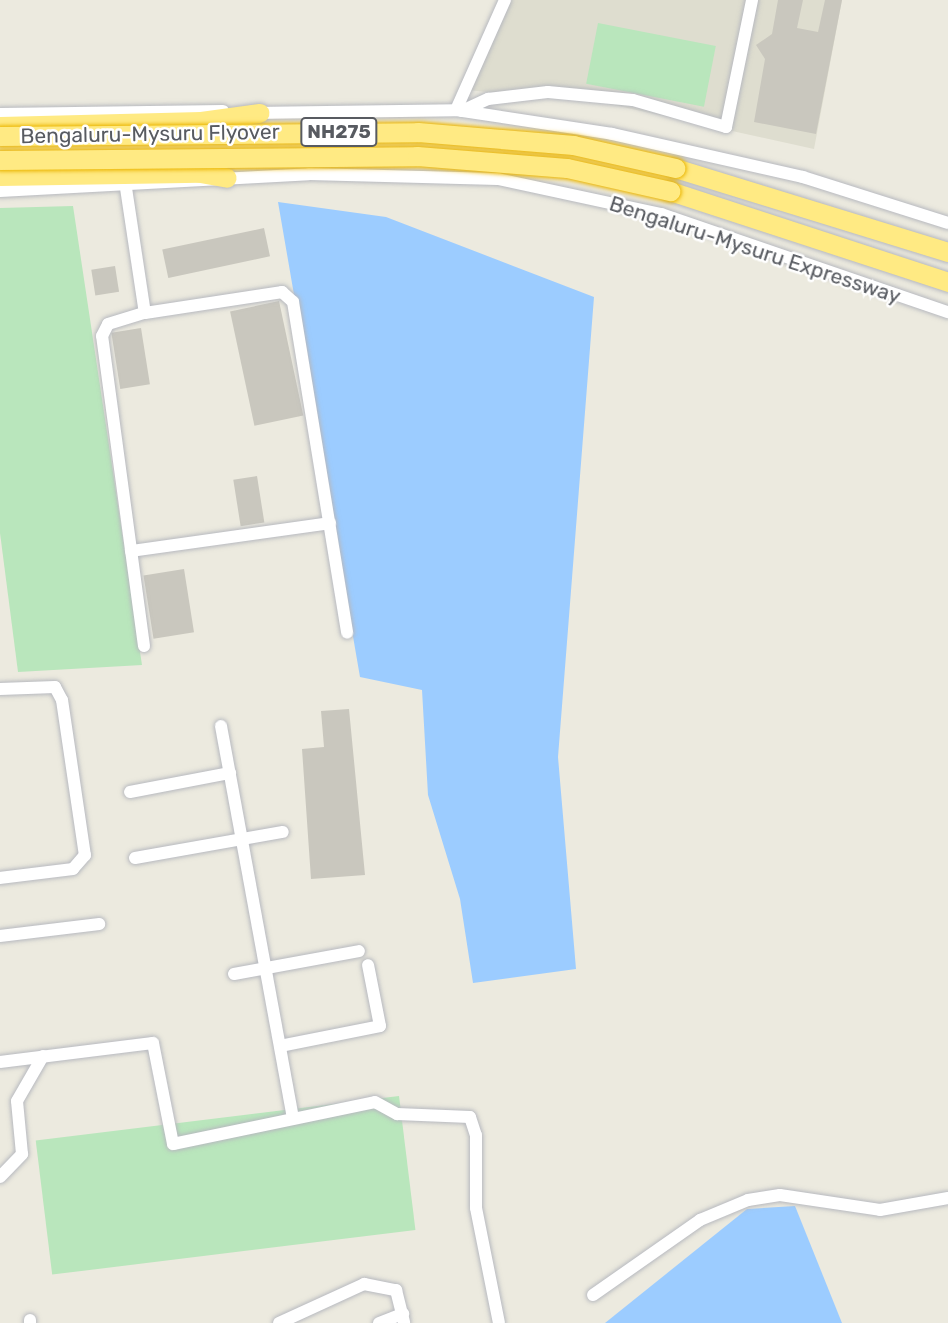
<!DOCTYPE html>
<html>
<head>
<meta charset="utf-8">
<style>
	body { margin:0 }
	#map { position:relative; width:948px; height:1323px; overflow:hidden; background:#eceadf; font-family:Rubik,sans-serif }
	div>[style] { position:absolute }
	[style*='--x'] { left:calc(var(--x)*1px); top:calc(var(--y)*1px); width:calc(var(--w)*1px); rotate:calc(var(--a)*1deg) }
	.education>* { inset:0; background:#deddcf }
	.green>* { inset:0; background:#b9e6bc; transform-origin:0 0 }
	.water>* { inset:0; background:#9cccff }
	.building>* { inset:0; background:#c9c7be; transform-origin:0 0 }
	.roads { filter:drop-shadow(0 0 2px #b7b9bf) drop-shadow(0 0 2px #b7b9bf) }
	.minor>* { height:12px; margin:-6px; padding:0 6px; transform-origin:6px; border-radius:6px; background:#fff }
	.highway>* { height:19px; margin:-9.5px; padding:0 9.5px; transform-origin:9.5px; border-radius:9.5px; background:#ffea83 }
	.bridges { filter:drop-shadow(0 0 2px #ebb500) drop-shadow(0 0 2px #ebb500) }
	.highway-bridge>* { height:19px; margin:-9.5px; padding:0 9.5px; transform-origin:9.5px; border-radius:9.5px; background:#ffea83 }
	span { translate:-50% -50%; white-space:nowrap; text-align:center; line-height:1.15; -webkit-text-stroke:5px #fff; paint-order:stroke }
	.shield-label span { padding:2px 5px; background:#fff; border:2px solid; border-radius:5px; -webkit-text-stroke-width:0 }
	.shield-label { font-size:19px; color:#585b61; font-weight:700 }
	.street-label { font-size:21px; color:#585b61 }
</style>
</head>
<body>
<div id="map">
	<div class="education">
		<div style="clip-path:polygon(512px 0,842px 0,814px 149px,600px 102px,466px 90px)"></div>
	</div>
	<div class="green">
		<div style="left:598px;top:23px;width:120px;height:62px;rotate:11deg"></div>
		<div style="clip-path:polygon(73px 206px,142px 665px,18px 672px,0 533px,0 208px)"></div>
		<div style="left:399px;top:1096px;width:135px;height:366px;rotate:83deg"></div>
	</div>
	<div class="water">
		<div style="clip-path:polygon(278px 202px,386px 217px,594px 297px,558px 757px,576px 969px,473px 983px,460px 899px,428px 795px,422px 690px,360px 677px)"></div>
		<div style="clip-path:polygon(795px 1206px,842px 1323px,605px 1323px,747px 1209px)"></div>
	</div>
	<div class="building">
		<div style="clip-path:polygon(778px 0,803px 0,797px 28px,818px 32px,825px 0,842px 0,816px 134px,754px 122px,765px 59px,756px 45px,772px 34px)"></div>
		<div style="left:264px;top:228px;width:29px;height:104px;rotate:78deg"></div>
		<div style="left:115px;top:266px;width:26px;height:24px;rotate:81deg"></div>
		<div style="left:279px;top:301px;width:117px;height:50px;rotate:78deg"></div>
		<div style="left:141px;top:328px;width:57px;height:30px;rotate:81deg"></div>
		<div style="left:257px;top:476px;width:47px;height:24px;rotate:81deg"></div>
		<div style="left:184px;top:569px;width:64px;height:41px;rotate:81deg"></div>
		<div style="clip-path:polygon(349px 709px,365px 875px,311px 879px,302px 749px,324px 747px,321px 711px)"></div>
	</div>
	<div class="roads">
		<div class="minor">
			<div style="--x:456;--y:110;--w:120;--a:-66"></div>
			<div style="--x:462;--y:111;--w:29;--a:-25"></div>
			<div style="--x:488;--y:99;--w:60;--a:-6.7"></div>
			<div style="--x:548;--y:92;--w:85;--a:5.4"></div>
			<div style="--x:633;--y:100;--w:97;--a:16.2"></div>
			<div style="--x:726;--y:127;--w:130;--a:-78.4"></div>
			<div style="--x:252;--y:113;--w:204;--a:-0.8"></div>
			<div style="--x:456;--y:110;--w:158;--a:8.7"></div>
			<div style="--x:612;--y:134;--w:196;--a:12.7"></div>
			<div style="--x:803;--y:177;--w:152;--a:17.6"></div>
			<div style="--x:0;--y:114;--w:223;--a:-0.8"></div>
			<div style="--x:126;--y:188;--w:126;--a:81.4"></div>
			<div style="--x:145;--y:313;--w:139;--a:-8.7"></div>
			<div style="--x:282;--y:292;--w:15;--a:42"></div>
			<div style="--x:293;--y:302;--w:335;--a:80.7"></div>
			<div style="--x:0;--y:191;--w:309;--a:-3.1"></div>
			<div style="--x:309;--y:174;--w:189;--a:1.5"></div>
			<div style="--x:498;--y:179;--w:167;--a:12.1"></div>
			<div style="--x:661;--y:214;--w:303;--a:18.9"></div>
			<div style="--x:131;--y:551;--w:201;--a:-8"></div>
			<div style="--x:144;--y:646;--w:313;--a:-97.7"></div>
			<div style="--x:102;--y:336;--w:13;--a:-63"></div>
			<div style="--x:108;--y:324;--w:39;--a:-17"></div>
			<div style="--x:0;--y:689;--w:55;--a:-2.1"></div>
			<div style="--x:55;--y:687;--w:15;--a:62"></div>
			<div style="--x:62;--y:700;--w:157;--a:81.6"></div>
			<div style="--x:85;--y:855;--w:18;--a:131"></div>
			<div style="--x:73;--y:869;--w:74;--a:173"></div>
			<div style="--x:221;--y:726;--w:399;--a:79.6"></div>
			<div style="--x:130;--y:792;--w:102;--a:-10.8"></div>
			<div style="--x:135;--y:858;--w:150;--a:-10"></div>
			<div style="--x:0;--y:936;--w:100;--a:-6.9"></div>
			<div style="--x:234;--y:974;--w:127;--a:-10.4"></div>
			<div style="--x:280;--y:1046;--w:102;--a:-11.3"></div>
			<div style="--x:380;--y:1026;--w:62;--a:-101.1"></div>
			<div style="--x:0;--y:1062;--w:154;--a:-7.1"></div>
			<div style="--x:153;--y:1043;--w:103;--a:78.8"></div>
			<div style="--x:173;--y:1144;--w:206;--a:-11.7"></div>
			<div style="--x:375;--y:1102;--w:25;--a:29"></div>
			<div style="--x:397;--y:1114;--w:73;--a:2.4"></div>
			<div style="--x:470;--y:1117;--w:19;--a:72"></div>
			<div style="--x:476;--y:1135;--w:73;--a:90"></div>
			<div style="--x:476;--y:1208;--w:117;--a:78.7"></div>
			<div style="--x:0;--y:1177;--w:32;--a:-46"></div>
			<div style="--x:22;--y:1154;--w:53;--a:-95.4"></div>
			<div style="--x:17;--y:1101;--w:52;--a:-60"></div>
			<div style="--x:593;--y:1295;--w:131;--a:-35"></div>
			<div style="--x:700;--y:1220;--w:52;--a:-22.6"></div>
			<div style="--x:748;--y:1200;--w:32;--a:-9"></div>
			<div style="--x:780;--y:1195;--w:101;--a:8.5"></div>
			<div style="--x:880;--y:1210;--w:69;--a:-10"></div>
			<div style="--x:30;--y:1320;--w:3;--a:90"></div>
			<div style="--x:279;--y:1323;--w:94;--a:-24.6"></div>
			<div style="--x:364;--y:1284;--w:33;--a:11"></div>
			<div style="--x:396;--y:1290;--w:34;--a:76"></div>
			<div style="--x:379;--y:1323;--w:26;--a:-21"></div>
		</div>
		<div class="highway">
			<div style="--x:0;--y:126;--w:201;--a:-1.4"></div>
			<div style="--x:201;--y:121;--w:59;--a:-7.9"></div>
			<div style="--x:675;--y:168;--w:286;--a:17.1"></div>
			<div style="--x:0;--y:176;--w:200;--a:-0.9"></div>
			<div style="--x:200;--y:173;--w:27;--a:10"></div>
			<div style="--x:670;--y:191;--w:293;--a:18.1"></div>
		</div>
	</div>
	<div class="bridges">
		<div class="highway-bridge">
			<div style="--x:0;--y:136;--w:418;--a:-0.5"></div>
			<div style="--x:418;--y:132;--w:156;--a:4.8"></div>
			<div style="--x:573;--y:145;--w:105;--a:12.7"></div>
			<div style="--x:0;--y:160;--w:417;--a:-0.5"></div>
			<div style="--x:417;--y:156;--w:150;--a:4.6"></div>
			<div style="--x:567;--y:168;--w:106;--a:12.6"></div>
		</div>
	</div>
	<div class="shield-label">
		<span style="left:339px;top:132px">NH275</span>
	</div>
	<div class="street-label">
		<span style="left:150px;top:134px;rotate:-1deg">Bengaluru-Mysuru Flyover</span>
		<span style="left:755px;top:250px;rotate:18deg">Bengaluru-Mysuru Expressway</span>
	</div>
</div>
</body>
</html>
